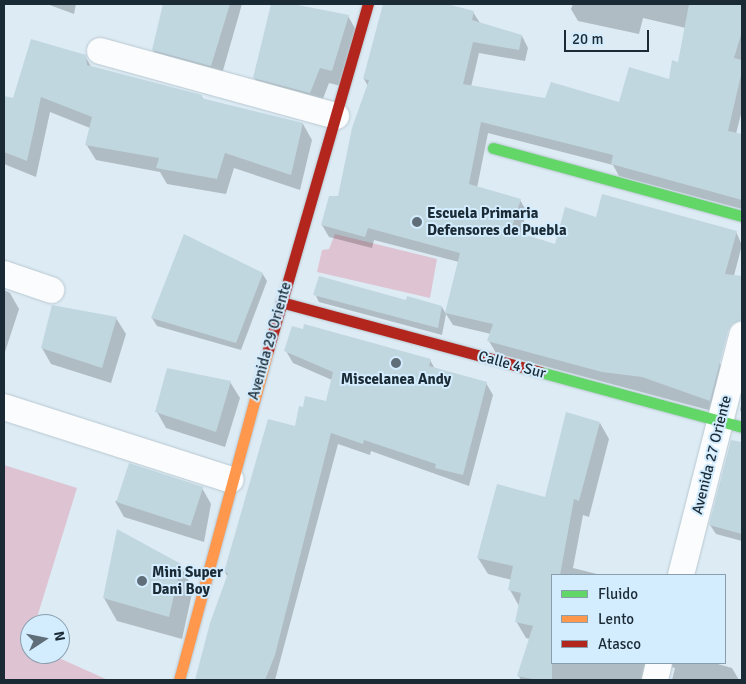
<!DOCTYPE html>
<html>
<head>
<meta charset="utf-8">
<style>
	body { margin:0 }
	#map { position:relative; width:746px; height:684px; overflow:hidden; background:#ddebf4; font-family:Signika,sans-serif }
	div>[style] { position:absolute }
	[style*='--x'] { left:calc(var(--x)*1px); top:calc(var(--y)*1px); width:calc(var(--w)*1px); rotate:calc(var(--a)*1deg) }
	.green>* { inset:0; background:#dec4d2 }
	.shadow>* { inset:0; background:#0003 }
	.building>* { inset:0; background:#c1d7e0; transform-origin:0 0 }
	.roads { filter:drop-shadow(0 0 1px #b8c7d0) drop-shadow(0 0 1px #b8c7d0) }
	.street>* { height:26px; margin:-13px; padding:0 13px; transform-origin:13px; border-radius:13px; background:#fafcfd }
	.fast>* { height:11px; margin:-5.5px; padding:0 5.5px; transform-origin:5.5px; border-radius:5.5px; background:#63d668 }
	.slow>* { height:11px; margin:-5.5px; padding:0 5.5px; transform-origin:5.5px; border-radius:5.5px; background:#ff974d }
	.jam>* { height:11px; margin:-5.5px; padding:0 5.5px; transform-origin:5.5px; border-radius:5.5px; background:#b3261e }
	.dots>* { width:14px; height:14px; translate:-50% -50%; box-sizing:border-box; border:2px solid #d3ecfe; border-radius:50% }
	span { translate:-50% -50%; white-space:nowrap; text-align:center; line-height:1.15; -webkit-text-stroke:4px #d3ecfe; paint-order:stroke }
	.poi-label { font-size:15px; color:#1b2b36; font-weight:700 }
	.left { translate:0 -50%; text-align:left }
	.street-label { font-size:15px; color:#1b2b36 }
	.frame { position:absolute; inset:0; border:5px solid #1b2b36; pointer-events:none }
	.legend { position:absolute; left:551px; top:574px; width:175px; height:90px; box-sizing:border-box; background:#d3ecfe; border:1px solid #899fae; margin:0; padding:6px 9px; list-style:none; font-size:15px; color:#1b2b36 }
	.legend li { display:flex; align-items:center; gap:10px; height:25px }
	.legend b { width:25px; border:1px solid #899fae }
	.north { position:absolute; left:20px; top:614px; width:50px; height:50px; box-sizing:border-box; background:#d3ecfe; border:1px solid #899fae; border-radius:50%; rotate:79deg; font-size:14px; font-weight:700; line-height:20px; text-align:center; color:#1b2b36 }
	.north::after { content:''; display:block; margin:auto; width:18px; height:22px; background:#5f6e78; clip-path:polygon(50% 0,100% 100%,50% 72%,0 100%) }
	.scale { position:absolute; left:564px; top:30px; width:85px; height:22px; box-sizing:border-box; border:2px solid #1b2b36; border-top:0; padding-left:6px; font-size:15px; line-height:18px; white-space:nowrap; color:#1b2b36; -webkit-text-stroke:4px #d3ecfe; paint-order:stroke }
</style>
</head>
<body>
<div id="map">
	<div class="green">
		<div style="clip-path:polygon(335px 234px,437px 259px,430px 298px,317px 272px,322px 250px,329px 249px)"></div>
		<div style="clip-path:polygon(4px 465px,77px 488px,35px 624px,30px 624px,30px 654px,50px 654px,108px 680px,4px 680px)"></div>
	</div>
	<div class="shadow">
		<div style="clip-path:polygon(47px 4px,76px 4px,74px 14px)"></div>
		<div style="clip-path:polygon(165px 4px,242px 4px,220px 81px,163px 66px,153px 50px)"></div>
		<div style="clip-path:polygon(272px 4px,348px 16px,357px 32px,341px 86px,329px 83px,319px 109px,263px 93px,254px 77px)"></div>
		<div style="clip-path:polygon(384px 4px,444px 4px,473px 12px,480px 23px,522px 36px,528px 48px,525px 61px,479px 53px,471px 87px,546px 100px,619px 104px,670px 80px,679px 63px,686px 28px,643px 18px,639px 34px,578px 21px,571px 9px,573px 4px,742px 4px,742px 110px,736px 134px,742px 136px,742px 209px,619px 176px,613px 165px,488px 133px,477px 188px,520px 200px,527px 212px,520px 234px,556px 245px,597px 219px,736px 232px,742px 245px,712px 360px,719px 362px,726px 374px,716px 412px,496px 353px,489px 341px,491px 334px,453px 325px,446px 314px,442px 335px,319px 302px,315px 294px,407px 302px,442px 307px,446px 314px,459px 262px,374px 240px,372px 248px,329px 237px,322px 225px,339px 197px,368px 86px,364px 79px)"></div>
		<div style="clip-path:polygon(85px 56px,92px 68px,201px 96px,204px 100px,303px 124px,312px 140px,300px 190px,234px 168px,226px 194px,167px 184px,160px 172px,96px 160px,86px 144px,90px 128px,50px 112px,36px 177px,4px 164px,4px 97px,14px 100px)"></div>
		<div style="clip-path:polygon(262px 273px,267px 281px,241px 350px,157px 326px,152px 318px)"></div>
		<div style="clip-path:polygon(4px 290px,10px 293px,19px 309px,4px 355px)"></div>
		<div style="clip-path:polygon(116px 318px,126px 334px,111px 383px,51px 364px,42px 348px)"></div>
		<div style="clip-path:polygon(286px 351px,430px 360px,435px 369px,486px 383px,493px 395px,469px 486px,371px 451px,370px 455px,338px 444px,275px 680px,196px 680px,228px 578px,225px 572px,269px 420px,296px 427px,304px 408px,327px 402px,332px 380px,293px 363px)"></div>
		<div style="clip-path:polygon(230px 382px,240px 398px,225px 447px,166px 428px,157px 412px)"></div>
		<div style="clip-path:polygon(742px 400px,742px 414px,740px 410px)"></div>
		<div style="clip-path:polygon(600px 423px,609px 439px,589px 517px,583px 515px,573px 568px,601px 575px,552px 575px,552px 663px,714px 663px,732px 668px,739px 680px,672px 680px,675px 668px,664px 665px,653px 680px,521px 680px,518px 675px,530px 639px,526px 638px,516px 621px,519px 606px,510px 590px,512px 580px,488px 574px,478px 558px,546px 499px)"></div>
		<div style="clip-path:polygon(732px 442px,742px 443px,742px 541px,716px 534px,710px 525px)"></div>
		<div style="clip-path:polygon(202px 488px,211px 504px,204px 542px,124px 517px,115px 501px)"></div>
		<div style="clip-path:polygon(180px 565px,193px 589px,182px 639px,117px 621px,104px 598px)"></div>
	</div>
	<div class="building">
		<div style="clip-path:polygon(163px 4px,230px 4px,211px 66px,152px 50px)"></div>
		<div style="clip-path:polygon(271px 4px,293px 4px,349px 15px,332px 71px,320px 68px,310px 93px,253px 78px)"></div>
		<div style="clip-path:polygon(383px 4px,447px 4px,474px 11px,472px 20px,522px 35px,519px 50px,473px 42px,463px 84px,545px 98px,551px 82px,619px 102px,629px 67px,669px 79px,672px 60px,678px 62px,689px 4px,742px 4px,742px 31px,734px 58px,742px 60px,742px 71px,728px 131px,742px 134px,742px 200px,611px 164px,613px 155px,481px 122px,469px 184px,521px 199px,511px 230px,555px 244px,565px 207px,596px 217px,602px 194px,737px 231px,725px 274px,742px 276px,742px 320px,732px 324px,728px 331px,710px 401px,642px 377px,602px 372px,487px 341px,493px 324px,445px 313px,460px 253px,368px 228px,365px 237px,321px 225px,329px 196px,338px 196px,352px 128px,369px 80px,363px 79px)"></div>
		<div style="clip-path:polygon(31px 39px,86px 55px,87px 65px,202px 95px,201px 98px,303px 123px,291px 175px,225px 153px,217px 179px,156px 168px,159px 158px,85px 145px,92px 117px,41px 97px,27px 161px,4px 152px,4px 96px,13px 98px)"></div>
		<div style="clip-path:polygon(184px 234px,263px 273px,236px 343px,151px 318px)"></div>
		<div style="clip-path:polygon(319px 276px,406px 300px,407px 296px,442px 306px,438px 328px,313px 295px)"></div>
		<div style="clip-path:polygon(52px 305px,117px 317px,102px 368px,41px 348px)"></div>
		<div style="clip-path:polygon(304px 324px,431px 359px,429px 366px,487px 382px,463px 475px,435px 468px,436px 464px,364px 440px,363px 444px,331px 433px,275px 655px,265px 680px,195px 680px,210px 623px,228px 573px,224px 572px,268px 419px,295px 426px,299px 406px,303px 407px,305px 396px,326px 401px,333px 372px,284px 351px,292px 326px,303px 329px)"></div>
		<div style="clip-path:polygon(167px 368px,231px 381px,216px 432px,155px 412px)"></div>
		<div style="clip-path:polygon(566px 412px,600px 422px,579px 501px,574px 499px,560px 575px,552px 575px,552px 680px,538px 680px,517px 676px,533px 626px,515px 622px,521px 593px,508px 590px,513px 566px,477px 558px,497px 484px,545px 497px)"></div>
		<div style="clip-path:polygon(731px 440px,742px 442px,742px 534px,709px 525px)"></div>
		<div style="left:129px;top:463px;width:78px;height:41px;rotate:18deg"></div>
		<div style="clip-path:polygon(117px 529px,181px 564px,169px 617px,103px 598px)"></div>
	</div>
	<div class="roads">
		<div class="street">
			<div style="--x:100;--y:51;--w:245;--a:15.4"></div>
			<div style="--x:4;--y:274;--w:50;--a:18.8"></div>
			<div style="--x:4;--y:407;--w:238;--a:17.8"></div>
			<div style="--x:681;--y:575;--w:248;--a:-75.7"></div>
			<div style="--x:655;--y:680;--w:17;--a:-77"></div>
		</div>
		<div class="fast">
			<div style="--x:493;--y:148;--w:258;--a:15.3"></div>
			<div style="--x:540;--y:372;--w:209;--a:15.2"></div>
		</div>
		<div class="slow">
			<div style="--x:179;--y:680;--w:342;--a:-74.9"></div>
		</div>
		<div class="jam">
			<div style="--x:281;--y:302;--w:268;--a:15.1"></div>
			<div style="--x:268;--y:350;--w:360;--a:-73.9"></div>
		</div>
	</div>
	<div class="dots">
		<div style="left:417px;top:222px;background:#5f6e78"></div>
		<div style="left:396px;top:363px;background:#5f6e78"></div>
		<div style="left:142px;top:581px;background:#5f6e78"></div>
	</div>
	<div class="poi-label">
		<span class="left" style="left:427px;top:222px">Escuela Primaria<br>Defensores de Puebla</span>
		<span style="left:396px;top:380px">Miscelanea Andy</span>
		<span class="left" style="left:152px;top:581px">Mini Super<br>Dani Boy</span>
	</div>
	<div class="street-label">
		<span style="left:270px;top:341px;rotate:-74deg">Avenida 29 Oriente</span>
		<span style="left:512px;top:365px;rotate:15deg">Calle 4 Sur</span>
		<span style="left:712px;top:455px;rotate:-76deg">Avenida 27 Oriente</span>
	</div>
	<div class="frame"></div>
	<ul class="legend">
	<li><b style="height:6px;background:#63d668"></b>Fluido</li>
	<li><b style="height:6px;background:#ff974d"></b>Lento</li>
	<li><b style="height:6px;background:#b3261e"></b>Atasco</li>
	</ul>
	<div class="north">N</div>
	<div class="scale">20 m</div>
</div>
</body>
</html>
